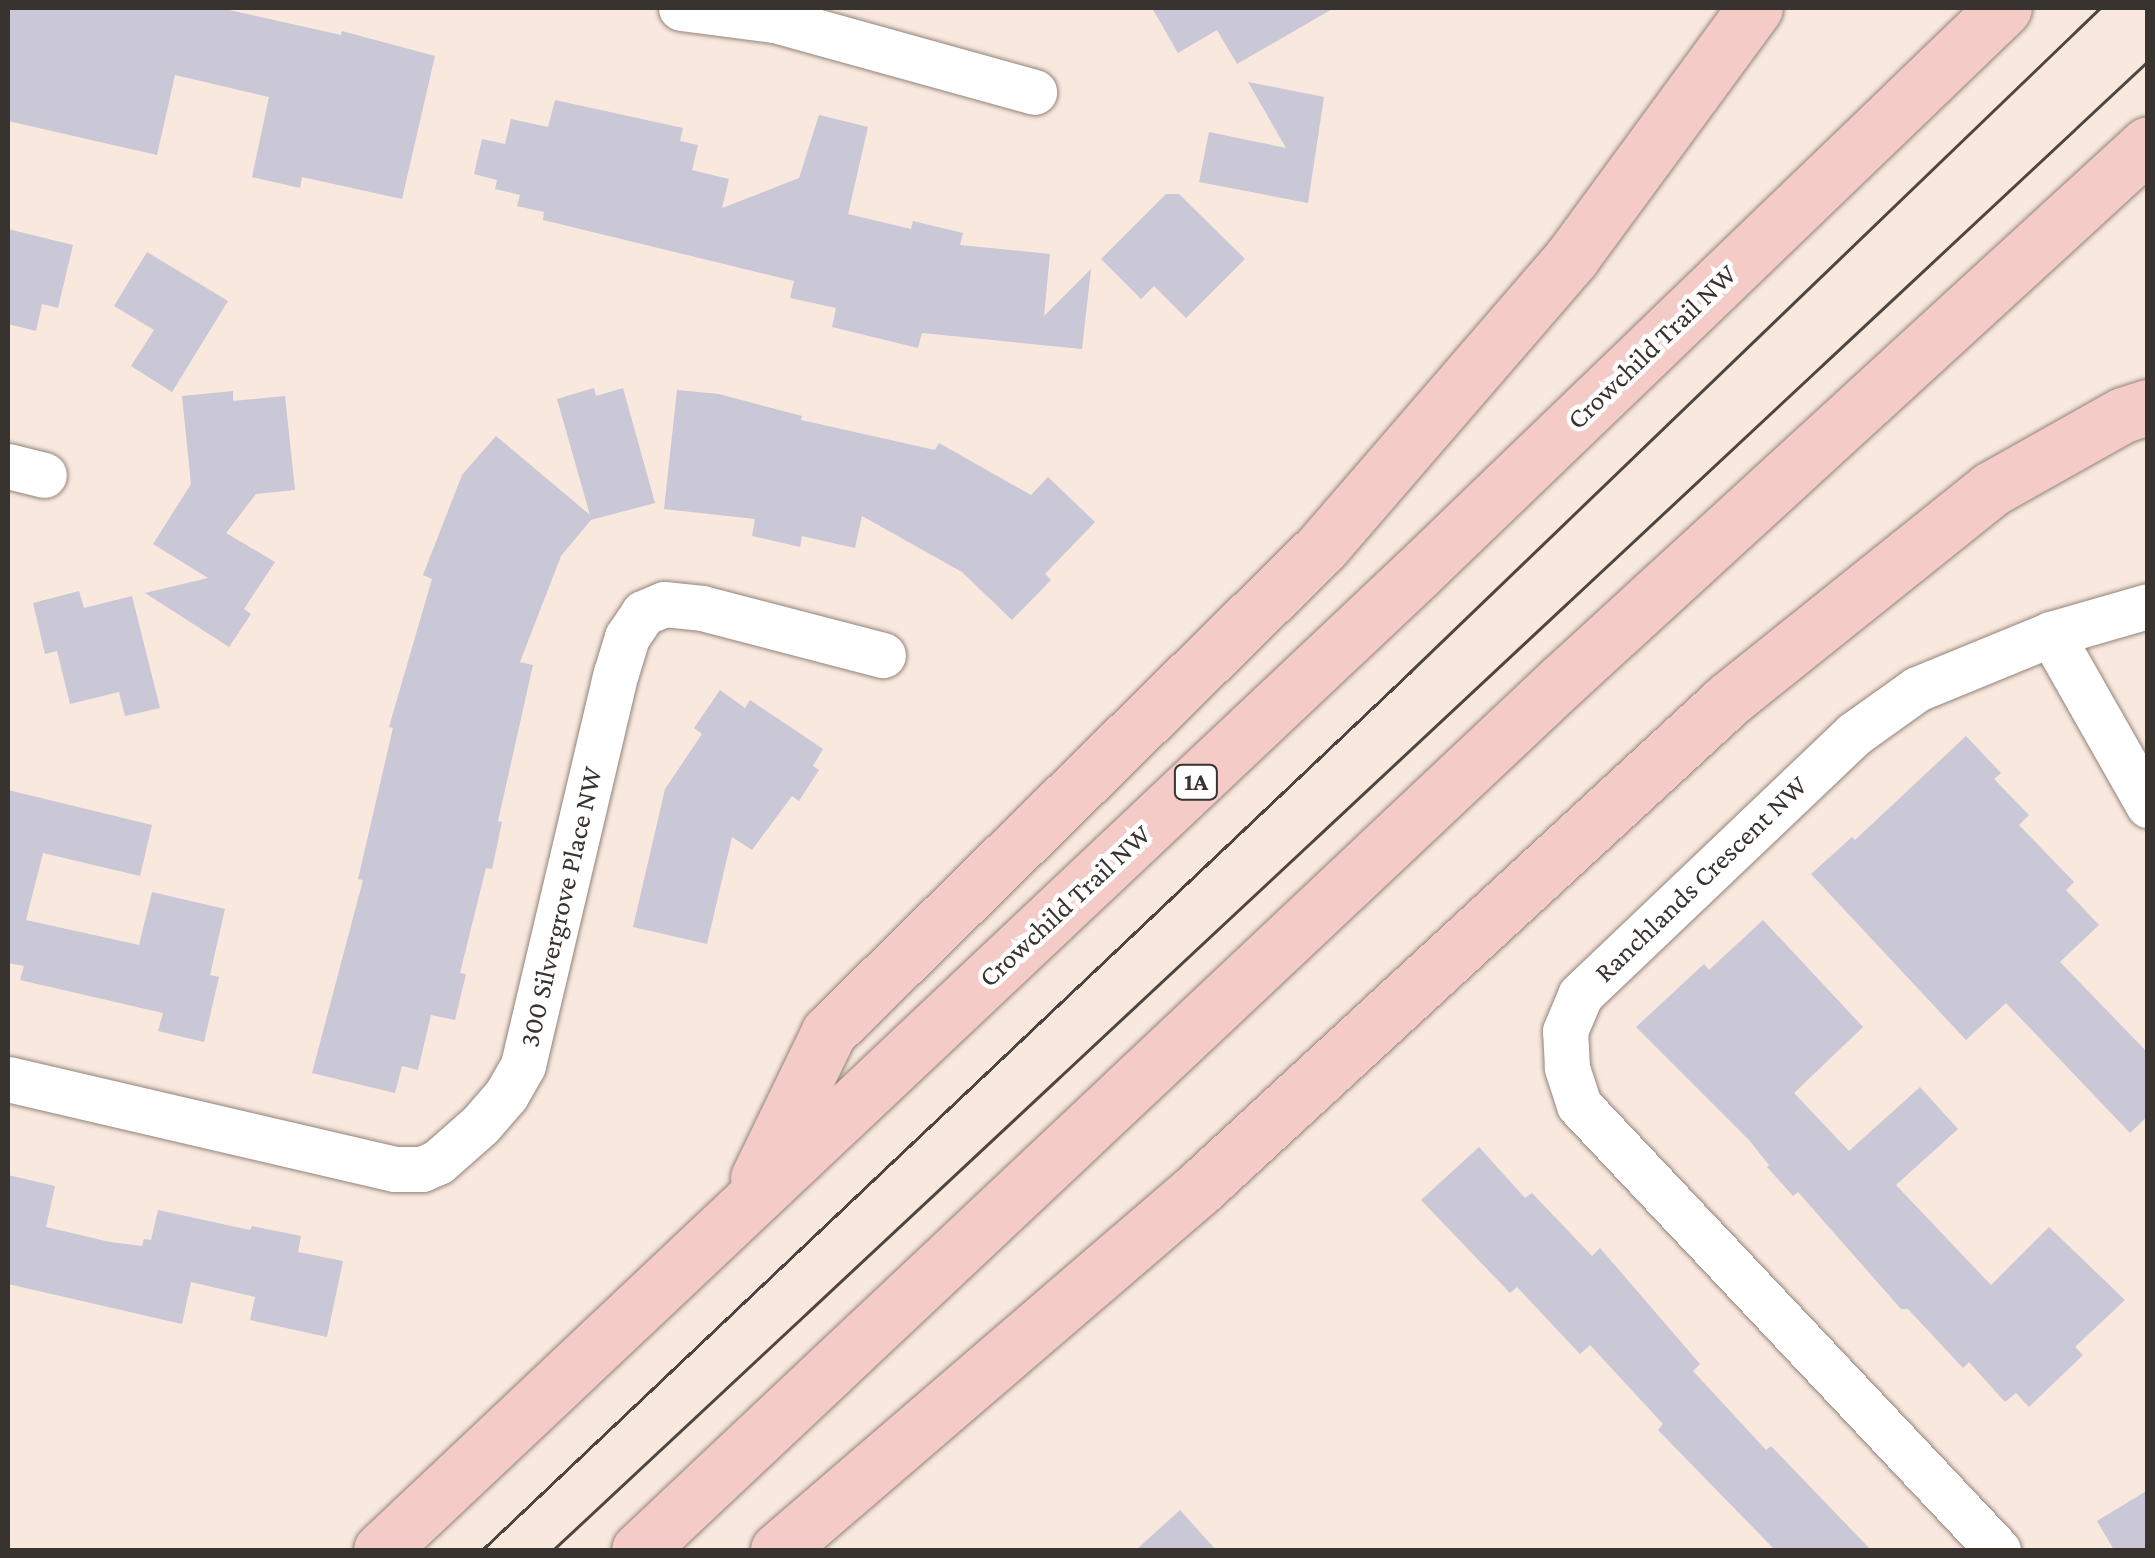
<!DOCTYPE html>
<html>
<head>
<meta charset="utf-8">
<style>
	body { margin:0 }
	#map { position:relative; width:2155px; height:1558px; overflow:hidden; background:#f8e8de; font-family:"Crimson Pro",serif }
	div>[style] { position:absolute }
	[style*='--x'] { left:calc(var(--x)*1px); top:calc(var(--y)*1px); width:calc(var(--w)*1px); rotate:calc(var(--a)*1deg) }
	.building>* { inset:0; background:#cac7d6 }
	.roads { filter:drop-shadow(0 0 2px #92847b) drop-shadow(0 0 2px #92847b) }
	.street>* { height:45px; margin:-22.5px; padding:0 22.5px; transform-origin:22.5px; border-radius:22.5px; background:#fff }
	.highway>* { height:55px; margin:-27.5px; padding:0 27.5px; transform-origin:27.5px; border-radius:27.5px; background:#f5cbc8 }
	.tram>* { height:2.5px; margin:-1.25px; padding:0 1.25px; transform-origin:1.25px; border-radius:1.25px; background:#4e4642 }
	span { translate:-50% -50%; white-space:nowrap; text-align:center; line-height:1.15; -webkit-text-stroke:9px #fff; paint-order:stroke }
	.shield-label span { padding:2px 8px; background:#fff; border:2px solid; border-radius:8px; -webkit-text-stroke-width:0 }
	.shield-label { font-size:25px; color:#39332f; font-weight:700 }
	.street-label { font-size:28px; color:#39332f }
	.frame { position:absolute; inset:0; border:10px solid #39332f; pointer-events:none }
</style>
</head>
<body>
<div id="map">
	<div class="building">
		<div style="clip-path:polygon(8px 8px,220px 8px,341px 35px,342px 31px,435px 56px,402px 199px,302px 177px,300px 188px,252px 177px,269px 97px,175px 75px,157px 155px,8px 121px)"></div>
		<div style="clip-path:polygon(1152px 8px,1334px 8px,1237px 64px,1217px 30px,1178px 53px)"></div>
		<div style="clip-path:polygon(1248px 82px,1324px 97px,1308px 203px,1199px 182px,1209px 132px,1286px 148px)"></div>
		<div style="clip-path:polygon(555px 100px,683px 128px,680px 141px,698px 145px,692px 170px,729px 179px,722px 208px,799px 178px,819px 115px,868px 127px,848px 214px,911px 229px,913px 221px,963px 233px,960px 245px,1050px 254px,1044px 316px,1091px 269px,1082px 349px,922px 333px,918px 348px,832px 327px,836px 308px,790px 298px,794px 281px,543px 220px,544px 212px,517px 206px,520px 195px,495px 189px,497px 180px,474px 174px,482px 139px,505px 144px,511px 119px,548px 127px)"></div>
		<div style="clip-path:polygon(1166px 194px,1179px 194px,1245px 259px,1186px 318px,1154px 286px,1141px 299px,1101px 259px)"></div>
		<div style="clip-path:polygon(8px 229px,73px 245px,58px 308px,42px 304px,36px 331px,8px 324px)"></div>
		<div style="clip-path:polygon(147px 252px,228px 301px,172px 392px,131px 366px,154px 330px,114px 306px)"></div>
		<div style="clip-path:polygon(594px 388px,596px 396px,623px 388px,655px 503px,591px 520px,561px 556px,520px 662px,533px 665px,498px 821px,502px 822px,492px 869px,486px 868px,460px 973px,466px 974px,455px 1020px,431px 1015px,418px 1070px,402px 1066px,395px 1093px,312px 1073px,363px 880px,358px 879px,393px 728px,389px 727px,432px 579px,423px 575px,462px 475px,496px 436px,590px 515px,557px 399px)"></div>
		<div style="clip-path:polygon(677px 390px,719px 394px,802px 416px,801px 420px,935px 450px,939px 443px,1031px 495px,1048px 477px,1095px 522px,1045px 574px,1051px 580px,1012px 620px,962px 572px,862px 516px,855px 548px,802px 536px,800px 547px,752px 536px,755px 519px,664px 509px)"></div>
		<div style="clip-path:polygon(233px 391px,233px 401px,285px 396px,295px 490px,256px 494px,226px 533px,275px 562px,244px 609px,251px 614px,229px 647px,145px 593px,208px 578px,153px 544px,191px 484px,182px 396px)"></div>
		<div style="clip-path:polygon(79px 591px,84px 608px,132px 596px,160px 708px,125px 716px,119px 692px,70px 704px,57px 651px,45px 654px,33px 603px)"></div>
		<div style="clip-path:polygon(720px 690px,745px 708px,750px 700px,823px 749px,813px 766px,819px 770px,799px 801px,792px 796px,752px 850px,732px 837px,707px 944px,633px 927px,665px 789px,702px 734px,694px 728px)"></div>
		<div style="clip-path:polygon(1966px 736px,2001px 773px,1994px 779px,2029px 815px,2019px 825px,2074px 882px,2066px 890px,2099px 925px,2060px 962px,2148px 1053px,2148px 1116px,2130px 1133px,2006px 1003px,1966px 1040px,1811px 874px,1852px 837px,1855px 840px)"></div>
		<div style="clip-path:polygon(8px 790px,152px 825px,140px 876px,43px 853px,26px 920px,139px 945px,152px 892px,225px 909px,210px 975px,219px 977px,204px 1042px,158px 1031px,163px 1013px,20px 980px,24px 966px,8px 963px)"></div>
		<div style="clip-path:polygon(1763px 920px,1863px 1027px,1794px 1093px,1849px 1151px,1920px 1087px,1958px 1129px,1896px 1185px,1991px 1285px,2049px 1227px,2125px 1300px,2075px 1347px,2083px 1355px,2029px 1407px,2016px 1393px,2005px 1402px,1969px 1362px,1963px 1368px,1908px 1309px,1901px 1309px,1798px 1192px,1793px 1196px,1767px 1167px,1769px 1165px,1749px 1140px,1636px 1027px,1704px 964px,1709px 970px)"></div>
		<div style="clip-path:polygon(1479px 1147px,1525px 1198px,1532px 1193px,1592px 1256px,1600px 1248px,1700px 1364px,1693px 1371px,1766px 1450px,1771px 1446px,1871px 1550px,1775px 1550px,1658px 1430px,1663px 1424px,1590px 1345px,1580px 1354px,1517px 1287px,1510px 1293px,1421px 1200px)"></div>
		<div style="clip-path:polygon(8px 1175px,55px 1186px,46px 1227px,110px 1242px,142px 1246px,144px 1239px,151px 1240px,158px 1210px,250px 1230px,252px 1226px,301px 1236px,298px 1252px,343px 1261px,327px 1337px,250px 1320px,255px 1297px,191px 1282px,182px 1324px,8px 1284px)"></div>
		<div style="clip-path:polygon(2148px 1490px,2148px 1550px,2114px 1550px,2097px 1521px)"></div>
		<div style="clip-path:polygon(1180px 1510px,1216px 1550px,1136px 1550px)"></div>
	</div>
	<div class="roads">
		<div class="street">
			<div style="--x:681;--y:8;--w:95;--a:7.3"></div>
			<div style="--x:775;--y:20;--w:269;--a:15.5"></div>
			<div style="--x:8;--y:466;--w:37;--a:14"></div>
			<div style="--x:2051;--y:634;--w:197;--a:60.4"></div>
			<div style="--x:8;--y:1079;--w:397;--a:13.1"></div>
			<div style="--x:395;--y:1169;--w:27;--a:0"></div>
			<div style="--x:422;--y:1169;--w:17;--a:-24"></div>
			<div style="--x:438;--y:1162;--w:56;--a:-41.4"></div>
			<div style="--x:480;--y:1125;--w:40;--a:-49"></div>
			<div style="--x:506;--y:1095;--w:34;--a:-60"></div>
			<div style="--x:523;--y:1065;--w:403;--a:-76.7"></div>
			<div style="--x:616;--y:673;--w:38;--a:-73"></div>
			<div style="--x:627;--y:637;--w:29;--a:-56"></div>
			<div style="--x:643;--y:613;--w:23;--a:-23"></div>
			<div style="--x:664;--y:604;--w:38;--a:6"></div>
			<div style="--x:702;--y:608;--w:187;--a:14.6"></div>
			<div style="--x:1998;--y:1550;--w:611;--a:-133.28"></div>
			<div style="--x:1579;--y:1105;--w:40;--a:-108"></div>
			<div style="--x:1567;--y:1067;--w:36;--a:-93"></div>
			<div style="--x:1565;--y:1031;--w:39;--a:-67"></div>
			<div style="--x:1580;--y:995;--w:378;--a:-43.6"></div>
			<div style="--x:1854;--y:734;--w:77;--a:-35.5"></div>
			<div style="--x:1917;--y:689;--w:145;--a:-22.3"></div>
			<div style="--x:2051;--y:634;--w:101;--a:-16.1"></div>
		</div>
		<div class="highway">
			<div style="--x:758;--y:1178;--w:162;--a:-64.1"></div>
			<div style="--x:829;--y:1032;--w:692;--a:-44.53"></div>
			<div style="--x:1322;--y:547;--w:383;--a:-49.2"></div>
			<div style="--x:1572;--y:257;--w:309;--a:-53.7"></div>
			<div style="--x:381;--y:1550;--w:1423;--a:-43.32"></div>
			<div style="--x:1416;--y:574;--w:816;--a:-43.91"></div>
			<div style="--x:639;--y:1550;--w:1269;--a:-43.28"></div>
			<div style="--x:1563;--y:680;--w:793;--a:-42.5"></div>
			<div style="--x:778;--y:1550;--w:552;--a:-40.67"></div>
			<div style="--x:1197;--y:1190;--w:724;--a:-42.7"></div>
			<div style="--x:1729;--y:699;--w:336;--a:-38.7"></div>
			<div style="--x:1991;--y:489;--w:151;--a:-29.3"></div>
			<div style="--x:2123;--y:415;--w:26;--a:-18"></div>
		</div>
	</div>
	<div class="tram">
		<div style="--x:482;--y:1550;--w:1278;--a:-43.41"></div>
		<div style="--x:1410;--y:672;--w:958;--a:-43.9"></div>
		<div style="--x:553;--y:1550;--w:2182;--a:-43.03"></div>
	</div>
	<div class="shield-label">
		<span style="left:1196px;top:782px">1A</span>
	</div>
	<div class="street-label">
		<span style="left:1652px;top:347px;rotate:-44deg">Crowchild Trail NW</span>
		<span style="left:1701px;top:879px;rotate:-44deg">Ranchlands Crescent NW</span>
		<span style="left:1065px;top:906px;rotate:-43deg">Crowchild Trail NW</span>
		<span style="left:561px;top:907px;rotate:-77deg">300 Silvergrove Place NW</span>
	</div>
	<div class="frame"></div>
</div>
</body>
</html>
